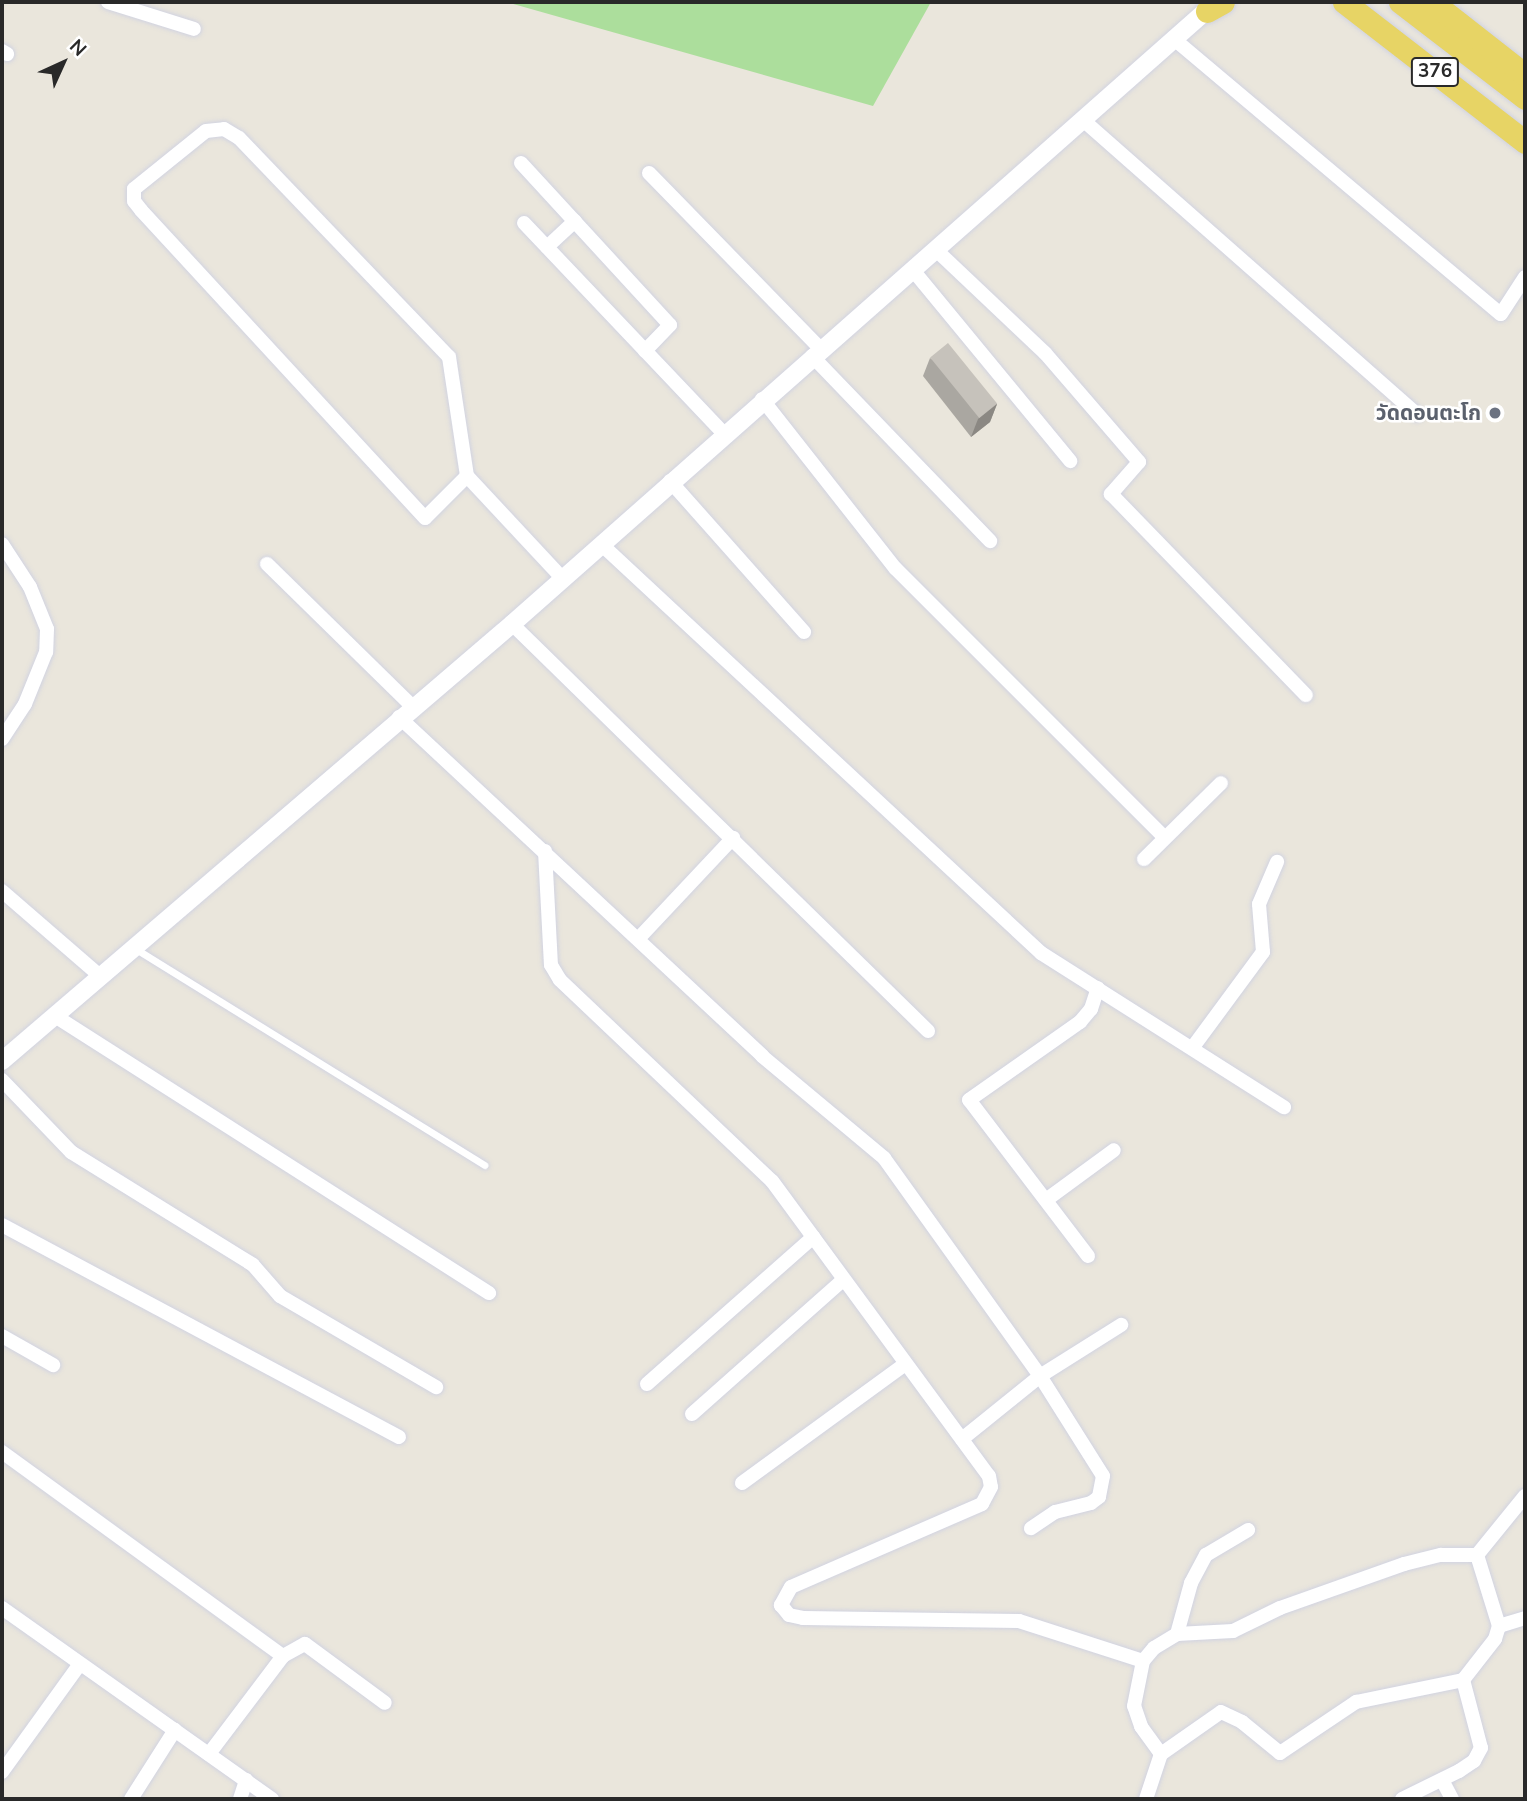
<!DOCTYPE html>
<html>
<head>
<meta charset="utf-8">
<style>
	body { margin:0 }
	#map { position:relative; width:1527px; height:1801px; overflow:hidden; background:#eae6dc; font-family:"Nunito Sans","Noto Sans Thai",sans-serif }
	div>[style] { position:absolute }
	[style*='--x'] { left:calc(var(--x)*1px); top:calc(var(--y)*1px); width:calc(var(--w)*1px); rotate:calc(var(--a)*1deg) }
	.green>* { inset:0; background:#acde9c }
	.roads { filter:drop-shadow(0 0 2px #d1d3e1) drop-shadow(0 0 2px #d1d3e1) }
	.service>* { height:7px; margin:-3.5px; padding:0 3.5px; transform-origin:3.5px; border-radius:3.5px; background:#fff }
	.minor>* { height:14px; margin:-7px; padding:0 7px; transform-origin:7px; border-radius:7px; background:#fff }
	.tertiary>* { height:18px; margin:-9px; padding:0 9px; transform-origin:9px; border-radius:9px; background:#fff }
	.primary>* { height:23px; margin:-11.5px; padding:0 11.5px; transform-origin:11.5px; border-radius:11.5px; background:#e7d465 }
	.wall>* { inset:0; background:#aaa7a1 }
	.shaded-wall>* { inset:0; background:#8b8883 }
	.building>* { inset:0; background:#c6c2bb; transform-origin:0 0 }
	.dots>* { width:19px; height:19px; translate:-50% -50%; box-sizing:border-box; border:4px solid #fff; border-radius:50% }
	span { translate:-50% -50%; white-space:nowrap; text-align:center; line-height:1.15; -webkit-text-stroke:5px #fff; paint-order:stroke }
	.shield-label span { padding:2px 5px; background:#fff; border:2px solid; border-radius:5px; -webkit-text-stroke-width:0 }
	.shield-label { font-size:19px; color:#292929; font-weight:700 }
	.worship-label { font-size:21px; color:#5b616d; font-weight:700 }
	.right { translate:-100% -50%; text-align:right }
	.frame { position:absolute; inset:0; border:4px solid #292929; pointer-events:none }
	.north { position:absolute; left:28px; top:28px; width:70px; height:70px; -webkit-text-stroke:5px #fff; paint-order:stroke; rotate:45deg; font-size:19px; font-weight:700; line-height:28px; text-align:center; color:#292929 }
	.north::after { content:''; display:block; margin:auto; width:24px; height:32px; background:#292929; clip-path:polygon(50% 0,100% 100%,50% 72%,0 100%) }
</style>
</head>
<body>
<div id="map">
	<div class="green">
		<div style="clip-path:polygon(506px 2px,931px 2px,873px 106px)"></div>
	</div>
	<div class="roads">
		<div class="service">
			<div style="--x:136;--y:949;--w:410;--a:31.8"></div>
		</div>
		<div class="minor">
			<div style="--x:108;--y:2;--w:90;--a:17.4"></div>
			<div style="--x:1174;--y:39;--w:427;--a:40.1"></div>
			<div style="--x:1501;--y:314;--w:44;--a:-57"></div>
			<div style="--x:2;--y:51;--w:6;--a:31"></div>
			<div style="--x:1083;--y:120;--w:445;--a:41.4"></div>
			<div style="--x:521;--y:163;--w:220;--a:47.4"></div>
			<div style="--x:670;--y:325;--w:36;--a:134"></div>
			<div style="--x:649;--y:173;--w:245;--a:45.7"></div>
			<div style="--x:524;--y:223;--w:289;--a:46.5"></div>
			<div style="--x:547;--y:247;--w:38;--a:-43"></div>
			<div style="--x:935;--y:249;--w:151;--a:43.4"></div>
			<div style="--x:1045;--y:353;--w:144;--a:49.2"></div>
			<div style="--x:1139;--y:462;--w:43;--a:131.2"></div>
			<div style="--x:1111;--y:494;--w:280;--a:45.9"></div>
			<div style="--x:912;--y:269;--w:249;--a:50.5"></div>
			<div style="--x:812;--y:356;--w:257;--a:46.1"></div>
			<div style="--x:762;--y:399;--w:216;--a:51.8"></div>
			<div style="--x:896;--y:569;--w:380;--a:45"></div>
			<div style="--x:467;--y:476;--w:59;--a:135"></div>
			<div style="--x:425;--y:518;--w:419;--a:-132.7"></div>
			<div style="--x:141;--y:210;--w:11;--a:-128"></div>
			<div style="--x:134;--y:201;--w:12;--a:-90"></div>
			<div style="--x:134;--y:189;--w:92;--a:-38.9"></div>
			<div style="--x:206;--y:131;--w:18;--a:-6"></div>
			<div style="--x:224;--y:129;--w:17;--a:31"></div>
			<div style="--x:239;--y:138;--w:303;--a:46.2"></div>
			<div style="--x:449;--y:357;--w:120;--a:81.4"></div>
			<div style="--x:467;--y:476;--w:141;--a:47"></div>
			<div style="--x:670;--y:481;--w:202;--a:48.4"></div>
			<div style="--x:2;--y:544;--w:51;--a:56.9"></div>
			<div style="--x:30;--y:587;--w:45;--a:68"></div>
			<div style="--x:47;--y:629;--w:23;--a:92"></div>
			<div style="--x:46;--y:652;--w:56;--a:112"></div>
			<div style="--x:25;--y:704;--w:42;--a:123.3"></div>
			<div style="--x:601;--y:544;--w:601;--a:42.91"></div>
			<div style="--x:1041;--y:953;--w:288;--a:32.4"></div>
			<div style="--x:267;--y:564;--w:203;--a:44.4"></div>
			<div style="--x:512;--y:624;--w:582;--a:44.37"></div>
			<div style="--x:399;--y:717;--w:497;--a:43"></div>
			<div style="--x:762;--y:1056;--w:159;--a:39.9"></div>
			<div style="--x:884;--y:1158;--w:268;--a:54.4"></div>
			<div style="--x:1040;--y:1376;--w:118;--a:57.8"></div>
			<div style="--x:1103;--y:1476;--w:21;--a:101"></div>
			<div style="--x:1099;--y:1497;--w:10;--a:143"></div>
			<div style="--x:1091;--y:1503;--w:37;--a:166"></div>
			<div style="--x:1055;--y:1512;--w:29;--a:146"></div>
			<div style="--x:545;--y:851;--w:114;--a:87"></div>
			<div style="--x:551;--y:965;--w:17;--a:59"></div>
			<div style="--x:560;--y:980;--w:292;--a:43.5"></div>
			<div style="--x:772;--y:1181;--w:366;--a:53.7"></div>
			<div style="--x:989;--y:1476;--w:11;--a:80"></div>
			<div style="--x:991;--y:1487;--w:19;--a:118"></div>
			<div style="--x:982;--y:1504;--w:208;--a:156.5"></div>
			<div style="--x:791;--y:1587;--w:21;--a:119"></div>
			<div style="--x:781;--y:1605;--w:13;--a:51"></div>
			<div style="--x:789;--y:1615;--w:14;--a:12"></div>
			<div style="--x:803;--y:1618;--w:216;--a:0.8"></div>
			<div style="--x:1019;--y:1621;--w:130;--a:17.9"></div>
			<div style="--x:1144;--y:859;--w:108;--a:-44.6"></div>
			<div style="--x:2;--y:891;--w:130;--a:40.9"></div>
			<div style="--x:638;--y:939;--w:139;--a:-46.8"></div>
			<div style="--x:55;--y:1016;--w:515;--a:32.55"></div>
			<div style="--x:1193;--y:1047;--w:118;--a:-53.6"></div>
			<div style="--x:1263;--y:952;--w:48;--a:-94.8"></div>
			<div style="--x:1259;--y:904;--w:46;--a:-66.8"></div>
			<div style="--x:2;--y:1080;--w:100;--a:46.2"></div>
			<div style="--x:71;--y:1152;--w:214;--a:31.8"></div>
			<div style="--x:253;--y:1265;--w:41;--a:48.9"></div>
			<div style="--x:280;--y:1296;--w:181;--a:30.3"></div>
			<div style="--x:1046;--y:1200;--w:84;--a:-36.3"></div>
			<div style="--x:2;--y:1225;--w:450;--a:28.1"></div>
			<div style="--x:1088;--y:1256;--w:196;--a:-127.3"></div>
			<div style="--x:969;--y:1100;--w:136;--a:-35.1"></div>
			<div style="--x:1080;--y:1022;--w:17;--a:-50"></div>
			<div style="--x:1091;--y:1009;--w:22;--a:-72"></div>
			<div style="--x:2;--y:1336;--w:59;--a:29.6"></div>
			<div style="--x:647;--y:1384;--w:222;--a:-41.5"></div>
			<div style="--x:692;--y:1414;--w:202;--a:-41.6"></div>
			<div style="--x:962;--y:1439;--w:100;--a:-38.9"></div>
			<div style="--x:1040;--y:1376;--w:96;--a:-32.2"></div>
			<div style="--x:2;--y:1452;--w:347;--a:36"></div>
			<div style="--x:283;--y:1656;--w:123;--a:127.1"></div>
			<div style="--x:742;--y:1483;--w:202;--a:-36.1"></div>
			<div style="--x:1477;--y:1555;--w:76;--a:-50.9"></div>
			<div style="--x:2;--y:1608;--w:331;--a:35.3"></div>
			<div style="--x:1499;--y:1626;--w:27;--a:-17"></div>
			<div style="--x:1177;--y:1634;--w:53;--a:-74.6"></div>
			<div style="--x:1191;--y:1583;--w:32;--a:-62"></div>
			<div style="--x:1206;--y:1555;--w:49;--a:-30.8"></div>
			<div style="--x:283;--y:1656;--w:25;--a:-29"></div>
			<div style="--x:305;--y:1644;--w:99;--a:36.4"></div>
			<div style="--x:1161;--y:1754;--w:34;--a:-126"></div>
			<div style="--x:1141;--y:1726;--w:21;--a:-109"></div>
			<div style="--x:1134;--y:1706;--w:46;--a:-78.7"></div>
			<div style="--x:1143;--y:1661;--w:17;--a:-50"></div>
			<div style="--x:1154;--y:1648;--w:27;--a:-31"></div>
			<div style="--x:1177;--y:1634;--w:56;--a:-3.1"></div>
			<div style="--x:1233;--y:1631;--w:52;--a:-26.1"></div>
			<div style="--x:1280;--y:1608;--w:132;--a:-19.5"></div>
			<div style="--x:1404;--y:1564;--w:38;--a:-14"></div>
			<div style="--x:1441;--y:1555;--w:36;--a:0"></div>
			<div style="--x:2;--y:1772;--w:133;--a:-54.2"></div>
			<div style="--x:1442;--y:1780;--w:21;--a:62"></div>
			<div style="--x:131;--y:1799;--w:82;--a:-57.5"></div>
			<div style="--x:240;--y:1799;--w:20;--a:-72"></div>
			<div style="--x:1146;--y:1799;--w:47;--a:-71.6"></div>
			<div style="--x:1161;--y:1754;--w:73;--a:-35"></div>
			<div style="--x:1221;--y:1712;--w:23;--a:25"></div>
			<div style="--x:1242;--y:1722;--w:49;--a:39.2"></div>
			<div style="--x:1280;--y:1753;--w:92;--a:-33.9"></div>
			<div style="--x:1356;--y:1702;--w:109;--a:-11.6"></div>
			<div style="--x:1402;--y:1799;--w:64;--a:-26.2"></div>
			<div style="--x:1459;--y:1771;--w:18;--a:-34"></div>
			<div style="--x:1474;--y:1761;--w:15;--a:-62"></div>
			<div style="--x:1481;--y:1748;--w:70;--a:-104.8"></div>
			<div style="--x:1463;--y:1680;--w:52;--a:-52"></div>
			<div style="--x:1495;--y:1639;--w:14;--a:-73"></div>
			<div style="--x:1499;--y:1626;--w:74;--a:-107.2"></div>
		</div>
		<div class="tertiary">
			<div style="--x:2;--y:1061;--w:672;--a:-40.59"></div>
			<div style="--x:512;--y:624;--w:939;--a:-41.46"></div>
		</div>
		<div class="primary">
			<div style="--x:1344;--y:2;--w:229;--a:37.7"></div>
			<div style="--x:1400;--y:2;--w:158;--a:37.5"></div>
			<div style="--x:1432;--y:2;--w:118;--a:38.1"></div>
			<div style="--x:1207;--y:11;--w:18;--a:-29"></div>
		</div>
	</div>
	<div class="wall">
		<div style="clip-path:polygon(930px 358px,997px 404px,990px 422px,971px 437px,923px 376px)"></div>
	</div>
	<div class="shaded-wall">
		<div style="clip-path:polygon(997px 404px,990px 422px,971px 437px,978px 419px)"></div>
	</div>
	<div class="building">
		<div style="left:948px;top:343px;width:78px;height:23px;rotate:51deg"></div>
	</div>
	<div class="dots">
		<div style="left:1495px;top:413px;background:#6b7280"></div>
	</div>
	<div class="shield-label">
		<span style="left:1435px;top:72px">376</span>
	</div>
	<div class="worship-label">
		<span class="right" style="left:1481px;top:413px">วัดดอนตะโก</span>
	</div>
	<div class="frame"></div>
	<div class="north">N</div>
</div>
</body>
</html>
